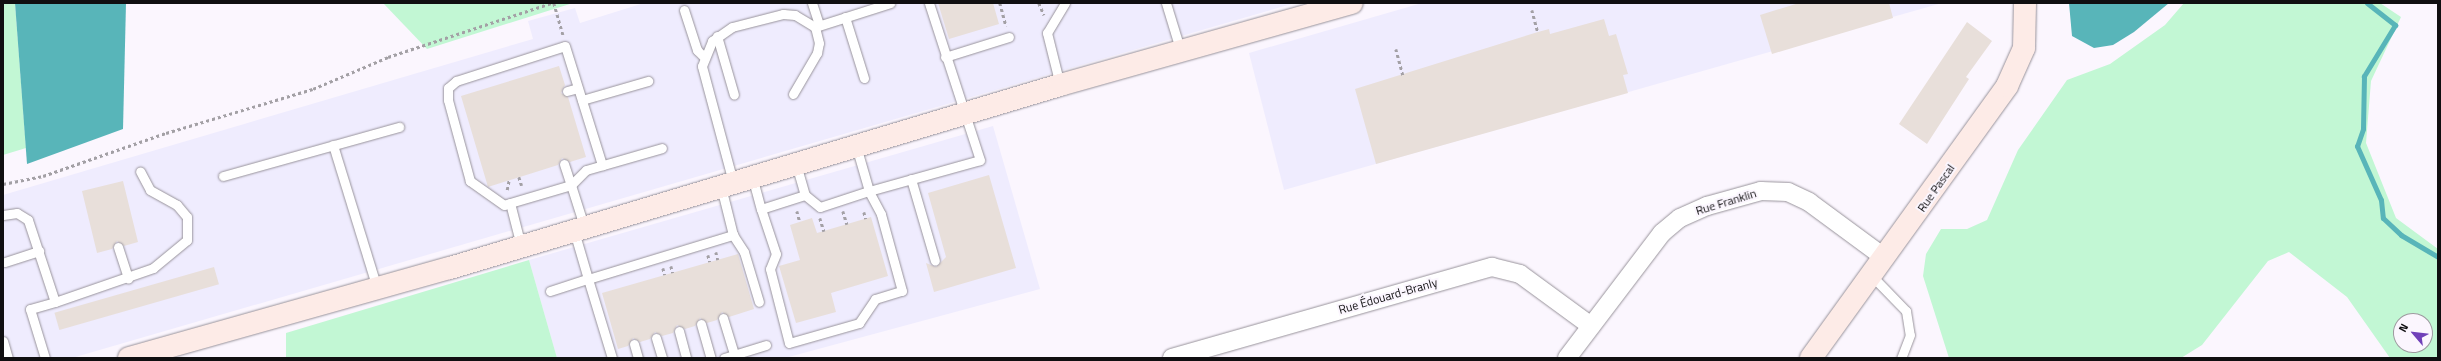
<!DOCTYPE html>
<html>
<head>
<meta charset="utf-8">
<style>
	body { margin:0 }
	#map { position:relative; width:2441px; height:361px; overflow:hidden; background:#fbf6fe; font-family:"Titillium Web",sans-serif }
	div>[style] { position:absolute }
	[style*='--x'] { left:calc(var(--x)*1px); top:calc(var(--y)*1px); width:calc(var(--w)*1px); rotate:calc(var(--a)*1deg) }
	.industrial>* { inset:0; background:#efecfe }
	.green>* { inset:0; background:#c2f7d4 }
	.water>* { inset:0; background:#58b5b9 }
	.stream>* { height:5px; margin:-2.5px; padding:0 2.5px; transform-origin:2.5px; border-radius:2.5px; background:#58b5b9 }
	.building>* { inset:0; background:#e8dfda; transform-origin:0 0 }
	.path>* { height:2.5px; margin-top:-1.25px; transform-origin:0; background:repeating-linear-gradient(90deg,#a3a0a5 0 3px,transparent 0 6px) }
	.roads { filter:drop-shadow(0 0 1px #98939b) drop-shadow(0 0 1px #98939b) }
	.lane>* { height:9px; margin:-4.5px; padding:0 4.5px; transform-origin:4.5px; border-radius:4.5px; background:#fff }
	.street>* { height:18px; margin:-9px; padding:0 9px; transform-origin:9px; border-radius:9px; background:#fff }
	.secondary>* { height:22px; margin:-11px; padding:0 11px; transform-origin:11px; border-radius:11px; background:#fdebe7 }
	span { translate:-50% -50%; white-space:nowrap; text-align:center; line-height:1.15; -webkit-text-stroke:4px #fbf6fe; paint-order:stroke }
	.street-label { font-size:12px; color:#100f11 }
	.frame { position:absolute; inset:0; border:4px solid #100f11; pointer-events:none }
	.north { position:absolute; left:2393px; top:313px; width:40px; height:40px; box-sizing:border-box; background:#fbf6fe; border:1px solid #9d9a9f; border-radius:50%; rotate:298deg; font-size:11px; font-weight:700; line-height:16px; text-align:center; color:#100f11 }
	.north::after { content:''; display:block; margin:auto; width:14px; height:18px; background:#7041b9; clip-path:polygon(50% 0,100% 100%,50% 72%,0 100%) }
</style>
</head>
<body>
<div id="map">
	<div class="industrial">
		<div style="clip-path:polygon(644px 3px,1295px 3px,72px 358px,3px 358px,3px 195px,533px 39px,528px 21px,575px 8px,580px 23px)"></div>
		<div style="clip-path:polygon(1422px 3px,1942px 3px,1284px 190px,1249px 53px)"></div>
		<div style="clip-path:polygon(993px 126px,1040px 289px,785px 358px,557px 358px,529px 260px)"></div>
	</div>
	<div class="green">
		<div style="clip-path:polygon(3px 3px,15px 3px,26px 148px,3px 155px)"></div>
		<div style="clip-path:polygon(383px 3px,573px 3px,427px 49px)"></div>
		<div style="clip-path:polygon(evenodd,2184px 3px,2380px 3px,2401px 17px,2371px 81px,2366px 143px,2396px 218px,2438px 249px,2438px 358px,2390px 358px,2347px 297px,2289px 252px,2268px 261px,2202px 345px,2181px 358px,1949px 358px,1923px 276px,1926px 254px,1941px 229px,1967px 229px,1987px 220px,2018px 150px,2067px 80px,2110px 64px,2165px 25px,2184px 3px,2401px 321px,2425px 321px,2425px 345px,2401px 345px,2401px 321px)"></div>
		<div style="clip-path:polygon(529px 260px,557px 358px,286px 358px,286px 333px)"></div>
	</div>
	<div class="water">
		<div style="clip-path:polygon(15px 3px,126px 3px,123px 129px,27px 164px)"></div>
		<div style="clip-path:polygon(2069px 3px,2169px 3px,2134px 32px,2113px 45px,2094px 48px,2072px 36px)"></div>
	</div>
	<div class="stream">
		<div style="--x:2367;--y:3;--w:36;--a:38"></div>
		<div style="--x:2395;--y:25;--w:60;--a:121.3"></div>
		<div style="--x:2364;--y:76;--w:53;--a:91.1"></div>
		<div style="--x:2363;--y:129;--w:18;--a:109"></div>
		<div style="--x:2357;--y:146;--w:59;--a:66"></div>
		<div style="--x:2381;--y:200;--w:18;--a:84"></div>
		<div style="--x:2383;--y:218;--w:25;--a:43"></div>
		<div style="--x:2401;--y:235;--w:43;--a:30.7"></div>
	</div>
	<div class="building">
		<div style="clip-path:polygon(938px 3px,993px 3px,999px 24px,949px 39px)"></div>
		<div style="clip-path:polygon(1799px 3px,1889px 3px,1893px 18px,1772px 54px,1760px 15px)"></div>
		<div style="clip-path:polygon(1604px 19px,1609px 36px,1616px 34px,1628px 74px,1623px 75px,1628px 93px,1376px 164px,1355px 89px,1538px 32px,1549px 29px,1550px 34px)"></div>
		<div style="clip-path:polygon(1967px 22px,1992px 41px,1966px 77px,1969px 79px,1927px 144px,1899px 124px)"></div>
		<div style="clip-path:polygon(559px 66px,565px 85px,561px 93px,568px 97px,586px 157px,570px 162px,562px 158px,558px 165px,488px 187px,461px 96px)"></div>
		<div style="clip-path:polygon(989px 175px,1016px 268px,934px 292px,926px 263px,936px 267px,946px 257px,928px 193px)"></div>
		<div style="clip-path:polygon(123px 181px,138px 242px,124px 246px,117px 241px,112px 249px,97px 253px,82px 191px)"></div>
		<div style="clip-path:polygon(871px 217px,888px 276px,831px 293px,836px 312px,796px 323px,779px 266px,800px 260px,790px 225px,812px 218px,817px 233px)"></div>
		<div style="clip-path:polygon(738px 254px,754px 309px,729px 317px,722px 312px,717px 320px,707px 323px,700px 318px,695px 326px,685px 329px,677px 325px,673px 333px,662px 336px,655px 332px,650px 339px,640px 342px,633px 338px,628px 346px,618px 349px,602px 293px)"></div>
		<div style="left:214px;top:267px;width:18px;height:166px;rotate:74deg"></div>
	</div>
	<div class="path">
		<div style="--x:554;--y:3;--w:33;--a:74"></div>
		<div style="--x:1000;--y:3;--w:24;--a:75"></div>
		<div style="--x:1039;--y:3;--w:13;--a:67"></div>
		<div style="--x:1532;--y:10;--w:23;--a:75"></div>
		<div style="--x:1396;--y:49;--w:27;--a:75"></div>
		<div style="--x:519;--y:177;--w:9;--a:72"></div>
		<div style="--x:3;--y:184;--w:41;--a:-11.3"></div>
		<div style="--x:43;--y:176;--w:130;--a:-19.3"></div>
		<div style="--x:166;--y:133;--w:153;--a:-16.7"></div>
		<div style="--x:313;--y:89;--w:82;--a:-23.1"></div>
		<div style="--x:388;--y:57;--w:172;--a:-18.3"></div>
		<div style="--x:507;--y:190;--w:10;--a:-79"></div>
		<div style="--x:797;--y:211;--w:11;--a:75"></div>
		<div style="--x:843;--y:211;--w:14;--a:73"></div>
		<div style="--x:864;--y:212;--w:7;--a:74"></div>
		<div style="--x:820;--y:218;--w:14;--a:73"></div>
		<div style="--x:716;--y:252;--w:8;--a:76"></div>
		<div style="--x:708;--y:255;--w:7;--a:74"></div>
		<div style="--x:671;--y:266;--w:7;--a:74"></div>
		<div style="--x:663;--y:268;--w:7;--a:74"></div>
	</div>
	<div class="roads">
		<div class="lane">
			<div style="--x:812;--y:3;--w:23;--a:72"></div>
			<div style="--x:1166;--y:3;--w:51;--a:73"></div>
			<div style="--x:684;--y:10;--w:42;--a:72"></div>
			<div style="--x:697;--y:50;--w:10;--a:45"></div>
			<div style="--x:845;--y:17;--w:64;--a:72.7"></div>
			<div style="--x:717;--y:36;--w:61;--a:73.9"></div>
			<div style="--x:945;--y:57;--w:67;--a:-17.4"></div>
			<div style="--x:1060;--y:85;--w:54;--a:-104"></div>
			<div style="--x:1047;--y:33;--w:35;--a:-59"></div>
			<div style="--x:567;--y:91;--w:11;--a:-15"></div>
			<div style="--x:793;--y:94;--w:48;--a:-59.7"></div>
			<div style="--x:817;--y:53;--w:10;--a:-79"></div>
			<div style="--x:819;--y:43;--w:16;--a:-104"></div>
			<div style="--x:582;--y:100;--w:69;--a:-16.1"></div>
			<div style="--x:333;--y:145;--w:150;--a:72.9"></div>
			<div style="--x:564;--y:164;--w:22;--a:72"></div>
			<div style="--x:571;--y:185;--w:21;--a:-45"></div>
			<div style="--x:586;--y:170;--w:79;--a:-16.1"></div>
			<div style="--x:796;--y:164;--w:32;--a:74"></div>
			<div style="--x:223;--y:176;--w:183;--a:-15.6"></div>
			<div style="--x:752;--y:176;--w:34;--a:75"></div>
			<div style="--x:761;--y:209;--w:46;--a:-17.7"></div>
			<div style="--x:805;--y:195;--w:19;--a:39"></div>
			<div style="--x:820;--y:207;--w:52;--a:-18.1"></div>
			<div style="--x:869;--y:191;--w:47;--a:-106.1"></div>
			<div style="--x:911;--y:179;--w:85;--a:73.7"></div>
			<div style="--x:733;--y:182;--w:120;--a:-105"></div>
			<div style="--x:702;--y:66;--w:27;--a:-68"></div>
			<div style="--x:712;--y:41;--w:24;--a:-35"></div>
			<div style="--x:732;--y:27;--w:53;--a:-14.3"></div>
			<div style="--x:783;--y:14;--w:12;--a:5"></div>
			<div style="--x:795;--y:15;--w:23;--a:31"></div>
			<div style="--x:815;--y:27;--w:79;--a:-17.7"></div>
			<div style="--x:510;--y:203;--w:6;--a:162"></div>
			<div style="--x:504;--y:205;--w:42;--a:-144.8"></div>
			<div style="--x:470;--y:181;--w:84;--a:-105.2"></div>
			<div style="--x:448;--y:100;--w:12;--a:-90"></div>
			<div style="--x:448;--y:88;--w:11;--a:-41"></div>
			<div style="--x:456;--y:81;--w:114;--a:-17.8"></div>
			<div style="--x:565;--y:46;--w:125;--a:72.7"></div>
			<div style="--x:761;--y:209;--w:47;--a:71.6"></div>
			<div style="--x:776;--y:254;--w:16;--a:112"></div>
			<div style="--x:770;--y:269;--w:76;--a:75.6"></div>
			<div style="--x:789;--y:343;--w:73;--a:-15.9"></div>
			<div style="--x:859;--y:323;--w:29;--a:-56"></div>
			<div style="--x:875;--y:299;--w:28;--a:-17"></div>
			<div style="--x:902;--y:291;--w:80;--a:-105.3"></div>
			<div style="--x:881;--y:214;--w:26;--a:-118"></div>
			<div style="--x:869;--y:191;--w:115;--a:-15.6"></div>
			<div style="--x:980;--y:160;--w:165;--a:-108"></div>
			<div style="--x:3;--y:215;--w:14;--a:-8"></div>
			<div style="--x:17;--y:213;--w:13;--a:32"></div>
			<div style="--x:28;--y:220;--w:86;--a:71.8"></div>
			<div style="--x:55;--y:302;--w:26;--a:164"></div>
			<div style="--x:30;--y:309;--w:51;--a:73"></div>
			<div style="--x:574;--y:231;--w:50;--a:73.7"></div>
			<div style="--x:588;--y:279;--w:152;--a:-16.9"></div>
			<div style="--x:733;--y:235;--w:49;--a:-104"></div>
			<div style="--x:733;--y:235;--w:20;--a:57"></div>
			<div style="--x:744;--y:252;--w:52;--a:73.3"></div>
			<div style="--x:521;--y:246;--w:44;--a:-104.3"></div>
			<div style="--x:510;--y:203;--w:64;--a:-16.4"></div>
			<div style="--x:571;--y:185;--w:43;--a:72.4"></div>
			<div style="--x:118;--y:247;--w:33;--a:72"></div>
			<div style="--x:5;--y:262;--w:36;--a:-18"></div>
			<div style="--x:1872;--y:276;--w:49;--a:45.8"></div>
			<div style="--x:1906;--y:311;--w:24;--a:81"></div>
			<div style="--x:1910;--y:335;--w:25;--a:111"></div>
			<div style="--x:550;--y:291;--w:40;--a:-18"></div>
			<div style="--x:588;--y:279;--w:83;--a:73.1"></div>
			<div style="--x:55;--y:302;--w:104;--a:-19.1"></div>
			<div style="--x:153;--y:268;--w:44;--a:-39.5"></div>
			<div style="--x:187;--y:240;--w:23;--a:-90"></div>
			<div style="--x:187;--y:217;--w:16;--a:-130"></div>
			<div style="--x:177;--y:205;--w:31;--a:-151"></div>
			<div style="--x:150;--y:190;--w:21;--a:-118"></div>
			<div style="--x:723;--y:318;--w:39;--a:73"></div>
			<div style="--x:701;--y:324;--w:35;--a:74"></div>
			<div style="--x:679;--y:331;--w:28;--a:75"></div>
			<div style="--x:656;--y:338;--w:21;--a:73"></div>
			<div style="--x:3;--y:341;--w:18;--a:74"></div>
			<div style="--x:634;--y:344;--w:15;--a:74"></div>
			<div style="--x:724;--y:358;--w:44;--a:-17.2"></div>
		</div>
		<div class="street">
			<div style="--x:1172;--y:358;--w:333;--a:-15.9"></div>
			<div style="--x:1492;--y:267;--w:29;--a:14"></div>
			<div style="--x:1520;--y:274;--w:88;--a:36.2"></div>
			<div style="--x:1567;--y:358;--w:157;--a:-52.8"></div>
			<div style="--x:1662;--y:233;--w:23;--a:-40"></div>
			<div style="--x:1680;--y:218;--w:30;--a:-24"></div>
			<div style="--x:1707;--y:206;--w:56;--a:-15.5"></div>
			<div style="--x:1761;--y:191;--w:27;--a:2"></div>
			<div style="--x:1788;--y:192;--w:23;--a:25"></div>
			<div style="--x:1809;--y:202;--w:94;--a:36.4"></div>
		</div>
		<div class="secondary">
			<div style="--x:129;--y:358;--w:333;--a:-15.7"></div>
			<div style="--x:450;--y:268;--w:637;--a:-16.7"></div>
			<div style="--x:1060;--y:85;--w:303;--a:-15.7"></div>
			<div style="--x:1811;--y:358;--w:335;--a:-54.2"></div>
			<div style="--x:2007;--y:86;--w:42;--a:-65.9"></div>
			<div style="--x:2024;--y:48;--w:45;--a:-88.7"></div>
		</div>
	</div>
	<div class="street-label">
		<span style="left:1936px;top:188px;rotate:-55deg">Rue Pascal</span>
		<span style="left:1726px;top:202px;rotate:-17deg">Rue Franklin</span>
		<span style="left:1388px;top:296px;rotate:-16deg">Rue Édouard-Branly</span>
	</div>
	<div class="frame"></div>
	<div class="north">N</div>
</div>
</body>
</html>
